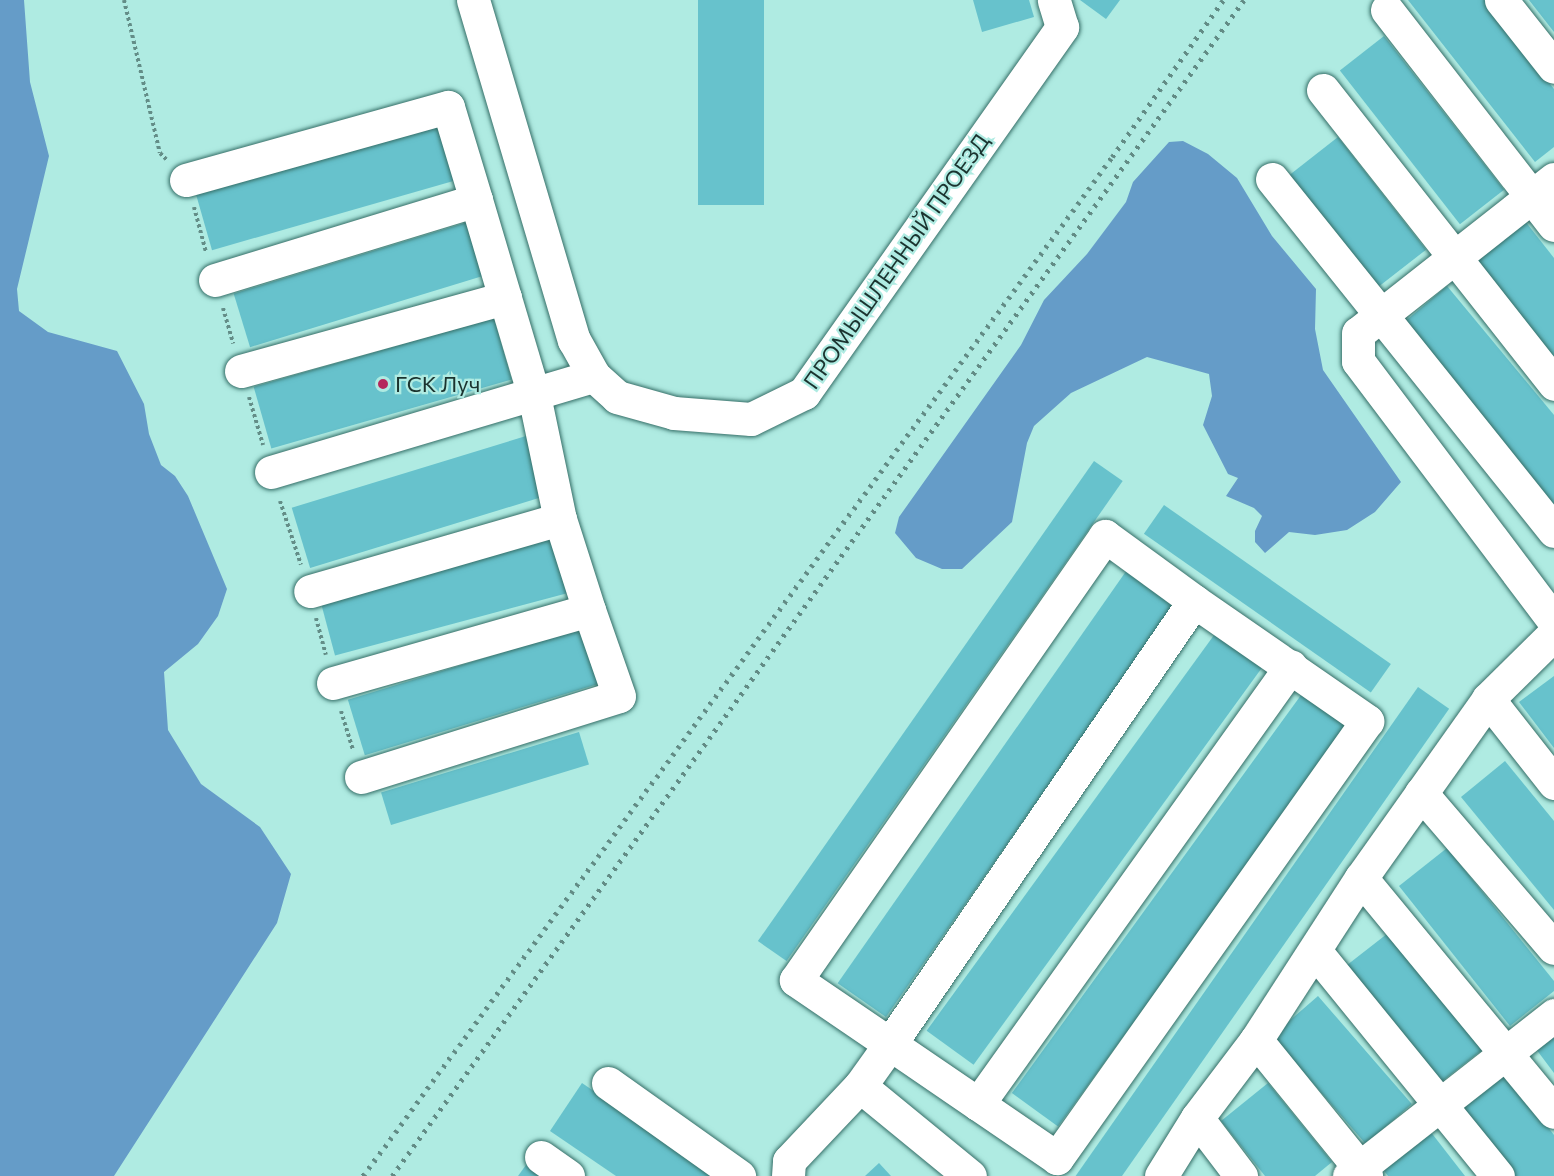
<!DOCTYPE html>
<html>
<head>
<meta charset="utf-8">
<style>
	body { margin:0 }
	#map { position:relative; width:1554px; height:1176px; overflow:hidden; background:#afebe2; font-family:Commissioner,sans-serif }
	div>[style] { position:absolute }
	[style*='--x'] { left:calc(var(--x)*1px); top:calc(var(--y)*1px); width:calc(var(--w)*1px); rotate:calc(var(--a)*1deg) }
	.water>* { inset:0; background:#659cc8 }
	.building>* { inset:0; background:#67c2cc; transform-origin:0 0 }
	.path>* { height:4px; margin-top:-2px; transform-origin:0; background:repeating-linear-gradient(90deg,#638d87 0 3px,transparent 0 6px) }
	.roads { filter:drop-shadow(0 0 2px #356e67) drop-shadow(0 0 2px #356e67) }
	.minor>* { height:33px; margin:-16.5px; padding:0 16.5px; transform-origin:16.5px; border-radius:16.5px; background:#fff }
	.rail>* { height:4.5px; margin-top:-2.25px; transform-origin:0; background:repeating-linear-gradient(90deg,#628b85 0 3px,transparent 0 9px) }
	.dots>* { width:16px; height:16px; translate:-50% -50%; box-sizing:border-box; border:3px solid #afebe2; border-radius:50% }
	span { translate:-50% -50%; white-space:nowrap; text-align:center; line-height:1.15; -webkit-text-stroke:4.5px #afebe2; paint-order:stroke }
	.street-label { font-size:22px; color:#1b332f }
	.poi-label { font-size:22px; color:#1b332f }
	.left { translate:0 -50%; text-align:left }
</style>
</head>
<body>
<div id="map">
	<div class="water">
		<div style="clip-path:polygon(0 0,24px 0,30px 82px,49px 156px,17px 289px,19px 311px,48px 332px,117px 351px,144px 404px,149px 434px,161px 465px,175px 476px,188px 496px,227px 589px,218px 616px,198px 644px,164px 672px,168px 730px,201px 784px,260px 827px,291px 874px,277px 923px,114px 1176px,0 1176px)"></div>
		<div style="clip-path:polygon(1183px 141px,1208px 154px,1237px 178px,1272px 236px,1316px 289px,1315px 329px,1323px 370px,1401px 482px,1375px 512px,1347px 530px,1315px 535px,1289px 532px,1265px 553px,1255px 542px,1255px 531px,1262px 516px,1254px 508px,1226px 496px,1238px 478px,1228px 474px,1203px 425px,1212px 396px,1209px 374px,1147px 357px,1071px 393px,1034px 426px,1027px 443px,1012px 522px,962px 569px,942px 569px,916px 558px,895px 533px,899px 517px,1021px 345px,1044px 300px,1087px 254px,1126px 202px,1133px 182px,1169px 142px)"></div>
	</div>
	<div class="building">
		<div style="left:698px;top:0;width:66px;height:205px"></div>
		<div style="clip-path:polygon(973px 0,1029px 0,1034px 17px,982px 32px)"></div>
		<div style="clip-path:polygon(1080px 0,1120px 0,1106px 19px)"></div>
		<div style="clip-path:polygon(1408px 0,1484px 0,1554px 89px,1554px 147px,1535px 162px)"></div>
		<div style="clip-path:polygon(1529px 0,1554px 0,1554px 32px)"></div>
		<div style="left:1384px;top:36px;width:195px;height:56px;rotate:52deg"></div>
		<div style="left:438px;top:124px;width:59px;height:252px;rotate:74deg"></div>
		<div style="left:1338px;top:137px;width:143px;height:62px;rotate:52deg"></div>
		<div style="clip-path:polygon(1525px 221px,1554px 258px,1554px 358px,1477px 259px)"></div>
		<div style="left:468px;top:222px;width:56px;height:245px;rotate:73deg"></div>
		<div style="clip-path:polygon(1447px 286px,1554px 415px,1554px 519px,1396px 329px)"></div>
		<div style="left:494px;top:318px;width:64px;height:250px;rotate:74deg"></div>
		<div style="left:526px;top:436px;width:63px;height:245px;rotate:73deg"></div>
		<div style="left:1094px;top:461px;width:35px;height:586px;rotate:35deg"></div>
		<div style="left:1164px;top:505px;width:277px;height:35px;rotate:35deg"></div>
		<div style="left:560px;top:533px;width:60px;height:249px;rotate:75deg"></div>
		<div style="left:1129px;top:567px;width:59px;height:508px;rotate:35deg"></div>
		<div style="left:586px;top:627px;width:58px;height:249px;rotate:73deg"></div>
		<div style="left:1217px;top:631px;width:58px;height:494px;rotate:36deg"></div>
		<div style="clip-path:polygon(1554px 676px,1554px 748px,1519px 702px)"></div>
		<div style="left:1418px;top:687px;width:38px;height:603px;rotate:35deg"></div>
		<div style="left:1304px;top:691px;width:57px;height:497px;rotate:36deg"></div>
		<div style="left:579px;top:732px;width:34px;height:207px;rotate:73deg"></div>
		<div style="clip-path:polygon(1505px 761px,1554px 821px,1554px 910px,1461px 797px)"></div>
		<div style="clip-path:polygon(1447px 848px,1554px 981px,1554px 991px,1510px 1026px,1399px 886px)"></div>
		<div style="left:1392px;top:930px;width:150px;height:59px;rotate:52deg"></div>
		<div style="left:1318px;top:996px;width:143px;height:61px;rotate:49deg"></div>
		<div style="clip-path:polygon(1554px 1035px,1554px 1073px,1536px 1049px)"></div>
		<div style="clip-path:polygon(1504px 1070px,1554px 1135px,1554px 1176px,1513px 1176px,1458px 1105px)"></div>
		<div style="clip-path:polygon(582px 1083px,718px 1176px,616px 1176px,550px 1131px)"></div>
		<div style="clip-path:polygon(1268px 1083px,1332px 1162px,1315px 1176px,1265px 1176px,1221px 1121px)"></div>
		<div style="clip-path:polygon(1430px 1131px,1465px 1176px,1388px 1176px,1382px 1168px)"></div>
		<div style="clip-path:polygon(879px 1163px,891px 1176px,865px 1176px)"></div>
		<div style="clip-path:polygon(526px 1165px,541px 1176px,518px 1176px)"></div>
	</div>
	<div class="path">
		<div style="--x:124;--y:0;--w:157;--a:76.8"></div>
		<div style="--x:160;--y:153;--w:10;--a:45"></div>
		<div style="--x:194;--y:207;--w:47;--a:75.1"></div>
		<div style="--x:223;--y:308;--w:37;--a:74"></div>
		<div style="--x:249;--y:397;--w:50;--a:73.7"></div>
		<div style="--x:280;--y:501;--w:67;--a:71.8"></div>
		<div style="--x:316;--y:618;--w:38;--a:75"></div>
		<div style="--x:341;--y:711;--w:41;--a:72.9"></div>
	</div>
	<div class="roads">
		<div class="minor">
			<div style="--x:473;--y:0;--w:355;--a:73.5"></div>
			<div style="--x:574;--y:340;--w:41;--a:60.9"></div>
			<div style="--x:594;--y:376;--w:31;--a:42"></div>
			<div style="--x:617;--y:397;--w:59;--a:15.7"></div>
			<div style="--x:674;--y:413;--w:77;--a:4.5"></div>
			<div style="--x:751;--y:419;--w:59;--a:-26.1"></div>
			<div style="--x:804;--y:393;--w:448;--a:-54.8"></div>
			<div style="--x:1062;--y:27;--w:28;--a:-107"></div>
			<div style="--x:1501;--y:0;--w:85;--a:51.7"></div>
			<div style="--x:1387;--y:10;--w:272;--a:52.2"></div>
			<div style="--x:1323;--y:90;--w:374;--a:51.8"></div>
			<div style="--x:1272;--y:179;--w:451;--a:51.3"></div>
			<div style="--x:1554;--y:179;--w:249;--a:141.8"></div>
			<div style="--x:1358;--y:333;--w:28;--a:90"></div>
			<div style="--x:1358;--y:361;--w:326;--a:53"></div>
			<div style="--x:186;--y:180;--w:272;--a:-15.6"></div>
			<div style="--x:448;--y:107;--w:97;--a:73.2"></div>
			<div style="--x:215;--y:280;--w:273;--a:-17"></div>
			<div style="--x:476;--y:200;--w:102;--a:73.5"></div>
			<div style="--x:241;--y:371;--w:274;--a:-15.5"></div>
			<div style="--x:505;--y:298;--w:101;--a:73.4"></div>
			<div style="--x:534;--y:395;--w:127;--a:78.2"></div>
			<div style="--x:560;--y:519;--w:260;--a:163.9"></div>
			<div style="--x:271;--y:472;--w:337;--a:-16.6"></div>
			<div style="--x:333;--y:683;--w:266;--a:-15.9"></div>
			<div style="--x:589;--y:610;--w:96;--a:-107.7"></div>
			<div style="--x:1488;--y:699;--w:107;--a:51.8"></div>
			<div style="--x:361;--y:777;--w:270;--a:-17.4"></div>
			<div style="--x:619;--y:696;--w:91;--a:-109.2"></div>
			<div style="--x:1421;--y:793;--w:204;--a:49.4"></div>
			<div style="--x:1361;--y:878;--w:303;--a:50.5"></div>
			<div style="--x:1315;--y:951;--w:290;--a:50.9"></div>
			<div style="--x:1256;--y:1040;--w:175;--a:51"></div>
			<div style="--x:608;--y:1083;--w:161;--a:35.4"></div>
			<div style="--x:860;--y:1086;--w:52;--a:-54.5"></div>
			<div style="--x:890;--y:1044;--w:537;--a:-55.54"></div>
			<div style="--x:1194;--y:601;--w:211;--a:34.7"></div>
			<div style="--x:1367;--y:721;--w:536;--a:125.35"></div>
			<div style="--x:1057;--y:1158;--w:96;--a:-145.6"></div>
			<div style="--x:978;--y:1104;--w:107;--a:-145.7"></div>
			<div style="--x:890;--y:1044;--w:114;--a:-145.8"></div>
			<div style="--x:796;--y:980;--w:541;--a:-55.16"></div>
			<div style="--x:1105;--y:536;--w:110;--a:36.1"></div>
			<div style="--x:978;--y:1104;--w:538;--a:-54.45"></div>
			<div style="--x:1197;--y:1118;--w:73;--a:52.8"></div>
			<div style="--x:541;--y:1157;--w:33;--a:35"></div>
			<div style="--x:788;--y:1176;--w:15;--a:-86"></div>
			<div style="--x:789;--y:1161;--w:103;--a:-46.6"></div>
			<div style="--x:860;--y:1086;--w:142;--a:39.3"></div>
			<div style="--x:1161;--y:1176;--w:68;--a:-58.2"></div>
			<div style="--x:1197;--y:1118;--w:98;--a:-52.9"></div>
			<div style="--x:1256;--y:1040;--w:193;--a:-57.1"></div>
			<div style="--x:1361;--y:878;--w:219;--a:-54.6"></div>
			<div style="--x:1488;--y:699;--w:93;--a:-44.6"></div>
			<div style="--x:1349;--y:1176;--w:261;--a:-38.1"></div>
		</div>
	</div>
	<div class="rail">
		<div style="--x:363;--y:1176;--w:1265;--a:-53.68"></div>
		<div style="--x:1112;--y:157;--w:192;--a:-54.7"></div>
		<div style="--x:392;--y:1176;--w:1452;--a:-54.08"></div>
	</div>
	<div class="dots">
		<div style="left:383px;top:384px;background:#b5285c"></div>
	</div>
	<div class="street-label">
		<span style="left:896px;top:261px;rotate:-55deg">ПРОМЫШЛЕННЫЙ ПРОЕЗД</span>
	</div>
	<div class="poi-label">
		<span class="left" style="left:395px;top:384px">ГСК Луч</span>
	</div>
</div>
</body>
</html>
